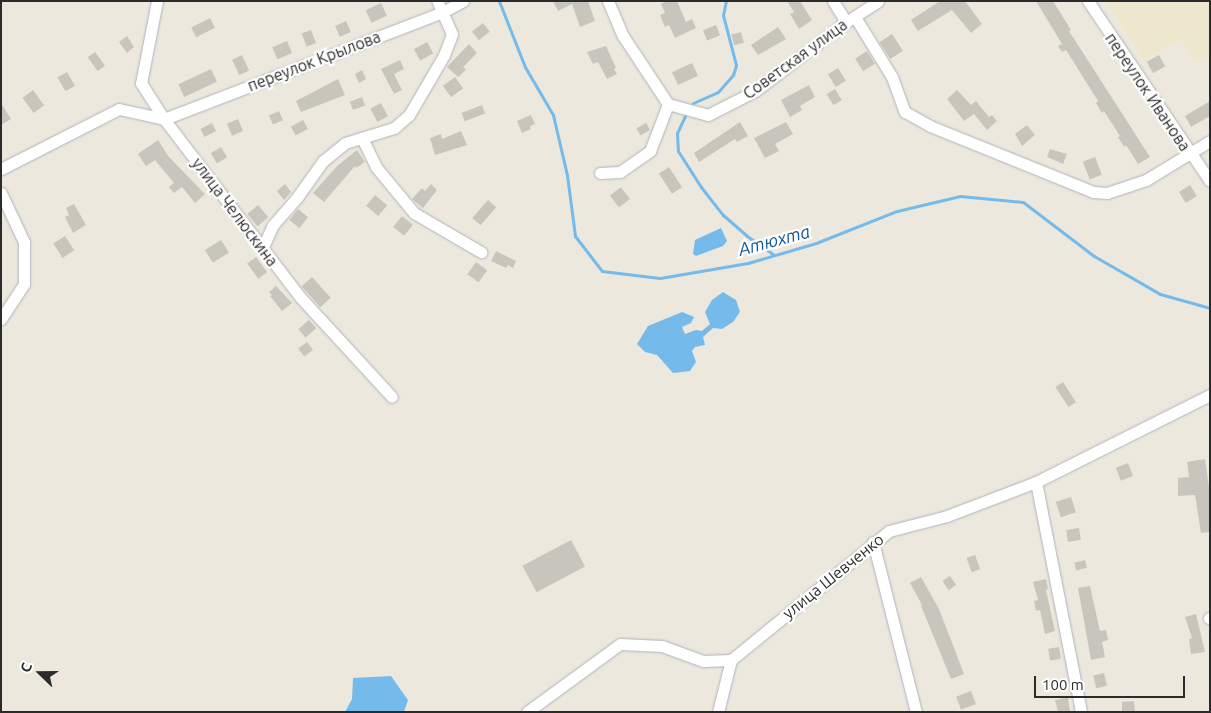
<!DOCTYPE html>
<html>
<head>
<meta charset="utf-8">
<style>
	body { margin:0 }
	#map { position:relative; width:1211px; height:713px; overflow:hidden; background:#ece8dd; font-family:Ubuntu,sans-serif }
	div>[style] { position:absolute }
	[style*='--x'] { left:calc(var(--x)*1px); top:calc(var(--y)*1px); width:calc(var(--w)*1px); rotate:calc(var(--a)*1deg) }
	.education>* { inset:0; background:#ede7cd }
	.water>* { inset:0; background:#74bbeb }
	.stream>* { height:3px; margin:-1.5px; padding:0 1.5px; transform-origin:1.5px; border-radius:1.5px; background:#74bbeb }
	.building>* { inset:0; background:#c8c6bc; transform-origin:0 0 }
	.roads { filter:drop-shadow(0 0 1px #b1b2be) drop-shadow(0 0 1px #b1b2be) }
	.minor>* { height:11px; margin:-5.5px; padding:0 5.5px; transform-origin:5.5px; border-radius:5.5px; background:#fff }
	span { translate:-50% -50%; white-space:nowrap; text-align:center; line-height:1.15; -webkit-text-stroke:4.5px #fff; paint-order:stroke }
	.street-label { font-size:16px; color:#2b2b2b }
	.water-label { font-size:18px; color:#125898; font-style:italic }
	.frame { position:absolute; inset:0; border:2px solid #2b2b2b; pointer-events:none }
	.north { position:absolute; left:15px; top:648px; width:50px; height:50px; -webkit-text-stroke:4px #fff; paint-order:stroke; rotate:292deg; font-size:14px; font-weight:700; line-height:20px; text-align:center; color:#2b2b2b }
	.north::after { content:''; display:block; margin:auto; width:18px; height:22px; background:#2b2b2b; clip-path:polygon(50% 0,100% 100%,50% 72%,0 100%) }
	.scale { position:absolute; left:1034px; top:676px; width:151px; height:22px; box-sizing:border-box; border:2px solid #2b2b2b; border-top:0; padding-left:6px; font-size:15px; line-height:18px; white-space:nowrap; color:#2b2b2b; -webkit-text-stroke:4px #fff; paint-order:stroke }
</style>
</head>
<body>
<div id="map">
	<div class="education">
		<div style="clip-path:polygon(1105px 1px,1210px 1px,1210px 54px,1196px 63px,1180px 39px,1144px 62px)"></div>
	</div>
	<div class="water">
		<div style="clip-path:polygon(721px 228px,727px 241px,723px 246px,696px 256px,693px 254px,695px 240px)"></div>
		<div style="clip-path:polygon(723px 292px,736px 300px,740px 312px,733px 322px,722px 329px,713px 328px,703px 337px,705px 345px,695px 347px,692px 351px,696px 362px,690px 371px,673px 373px,657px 355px,645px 352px,637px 344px,648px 326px,682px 312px,694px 317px,691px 323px,682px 327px,685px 334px,696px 330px,702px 331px,710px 324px,705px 312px,712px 300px)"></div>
		<div style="clip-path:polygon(391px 676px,408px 700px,404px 712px,345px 712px,352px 699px,353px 678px)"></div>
	</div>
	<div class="stream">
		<div style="--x:499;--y:1;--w:71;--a:68.5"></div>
		<div style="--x:525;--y:67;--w:56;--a:59.7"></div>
		<div style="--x:553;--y:115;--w:62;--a:76.9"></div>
		<div style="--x:567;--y:175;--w:62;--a:82.5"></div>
		<div style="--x:575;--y:236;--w:44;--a:52.4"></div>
		<div style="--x:602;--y:271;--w:58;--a:6.9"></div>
		<div style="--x:660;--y:278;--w:89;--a:-9.7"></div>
		<div style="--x:748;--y:263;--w:71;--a:-16.4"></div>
		<div style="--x:816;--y:243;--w:87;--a:-21.6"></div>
		<div style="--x:897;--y:211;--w:65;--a:-13.4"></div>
		<div style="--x:960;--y:196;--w:63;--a:5.4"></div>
		<div style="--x:1023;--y:202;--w:89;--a:37.3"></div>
		<div style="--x:1094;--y:256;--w:76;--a:29.9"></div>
		<div style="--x:1160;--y:294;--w:52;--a:15.6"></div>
		<div style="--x:693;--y:103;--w:27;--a:-24"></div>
		<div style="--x:718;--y:92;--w:23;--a:-49"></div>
		<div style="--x:733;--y:75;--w:10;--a:-73"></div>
		<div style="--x:736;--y:65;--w:52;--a:-104.6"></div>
		<div style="--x:723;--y:15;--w:14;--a:-78"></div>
		<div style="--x:685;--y:116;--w:19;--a:115"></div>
		<div style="--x:677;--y:133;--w:18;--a:87"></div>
		<div style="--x:678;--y:151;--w:43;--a:57.4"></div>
		<div style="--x:701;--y:187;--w:36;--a:52"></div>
		<div style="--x:723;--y:215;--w:32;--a:41"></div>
		<div style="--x:747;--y:236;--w:33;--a:35"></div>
	</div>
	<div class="building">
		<div style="clip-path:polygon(553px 1px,588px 1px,595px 21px,580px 27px,572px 4px,558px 11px)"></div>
		<div style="clip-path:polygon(666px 1px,677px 1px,686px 22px,692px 19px,696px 28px,675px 38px,669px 25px,665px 27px,660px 15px,665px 13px,661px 4px)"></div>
		<div style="clip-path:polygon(787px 1px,800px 1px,812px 20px,799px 29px,790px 14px,794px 12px)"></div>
		<div style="clip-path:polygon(940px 1px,965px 1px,982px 24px,971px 33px,952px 10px,918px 31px,911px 20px)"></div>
		<div style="clip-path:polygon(1036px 1px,1053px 1px,1071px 30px,1069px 31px,1150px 157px,1138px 164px,1126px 145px,1124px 147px,1118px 137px,1120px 136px,1104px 111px,1102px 113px,1096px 103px,1098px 101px,1066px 50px,1062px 52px,1058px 46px,1062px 44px)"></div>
		<div style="left:381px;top:3px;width:14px;height:17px;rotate:65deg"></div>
		<div style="left:210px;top:18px;width:11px;height:21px;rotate:63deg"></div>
		<div style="left:346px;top:21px;width:12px;height:12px;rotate:66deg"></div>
		<div style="left:483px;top:23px;width:11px;height:14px;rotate:52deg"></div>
		<div style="left:716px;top:25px;width:11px;height:14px;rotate:68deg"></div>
		<div style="clip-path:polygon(778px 27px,786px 39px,758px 55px,751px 45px)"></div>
		<div style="left:311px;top:30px;width:14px;height:10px;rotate:69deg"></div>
		<div style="left:741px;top:32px;width:11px;height:10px;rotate:75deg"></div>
		<div style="left:892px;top:34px;width:20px;height:15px;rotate:57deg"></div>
		<div style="clip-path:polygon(127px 36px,134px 47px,127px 53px,119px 42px)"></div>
		<div style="left:287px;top:41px;width:13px;height:16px;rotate:67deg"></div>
		<div style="left:427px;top:42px;width:13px;height:15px;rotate:61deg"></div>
		<div style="clip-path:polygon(469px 44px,477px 53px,463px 67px,466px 70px,458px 77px,447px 67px)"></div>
		<div style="clip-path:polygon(606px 46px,616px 68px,614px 69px,617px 74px,607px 79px,598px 62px,593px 64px,587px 52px)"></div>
		<div style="left:867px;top:51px;width:15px;height:14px;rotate:58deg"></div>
		<div style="left:95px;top:52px;width:17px;height:9px;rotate:54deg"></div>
		<div style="left:242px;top:55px;width:17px;height:11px;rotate:65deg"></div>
		<div style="left:1159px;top:55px;width:13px;height:14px;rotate:61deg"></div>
		<div style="clip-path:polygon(400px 60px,404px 69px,394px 74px,402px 90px,394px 94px,381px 69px)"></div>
		<div style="left:692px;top:63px;width:14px;height:22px;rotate:65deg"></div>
		<div style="left:838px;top:68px;width:15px;height:12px;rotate:58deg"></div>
		<div style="left:211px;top:69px;width:14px;height:36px;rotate:65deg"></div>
		<div style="clip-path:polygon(362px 70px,366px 79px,359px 83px,355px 74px)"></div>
		<div style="left:67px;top:72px;width:16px;height:11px;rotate:60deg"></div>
		<div style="left:455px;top:77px;width:14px;height:15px;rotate:54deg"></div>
		<div style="clip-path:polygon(338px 79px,345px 95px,301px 112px,296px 101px)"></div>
		<div style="clip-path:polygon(809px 85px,815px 97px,800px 106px,802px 110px,790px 117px,781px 100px)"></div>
		<div style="left:835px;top:89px;width:13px;height:10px;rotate:58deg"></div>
		<div style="left:33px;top:90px;width:19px;height:13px;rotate:54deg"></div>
		<div style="clip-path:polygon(957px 90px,971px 105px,976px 101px,989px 117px,992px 115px,997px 121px,987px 130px,974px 114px,964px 121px,947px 99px)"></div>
		<div style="left:362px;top:97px;width:9px;height:13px;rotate:69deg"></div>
		<div style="clip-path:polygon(1210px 101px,1210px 116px,1191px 127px,1185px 116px)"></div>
		<div style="clip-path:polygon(1px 103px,11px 119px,1px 125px)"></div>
		<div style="left:381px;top:103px;width:15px;height:12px;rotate:62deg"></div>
		<div style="left:482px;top:105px;width:9px;height:22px;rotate:69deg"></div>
		<div style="left:279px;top:111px;width:10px;height:11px;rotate:66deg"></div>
		<div style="clip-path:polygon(531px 115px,535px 124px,530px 126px,531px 129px,522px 133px,517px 121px)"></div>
		<div style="left:238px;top:119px;width:13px;height:12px;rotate:67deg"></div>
		<div style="left:303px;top:120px;width:10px;height:14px;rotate:61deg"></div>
		<div style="clip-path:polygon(740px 122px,748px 136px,737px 142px,735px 139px,699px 162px,694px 153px)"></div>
		<div style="clip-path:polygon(786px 122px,793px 134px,775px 144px,779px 151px,765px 158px,754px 138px)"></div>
		<div style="left:212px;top:123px;width:9px;height:13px;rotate:63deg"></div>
		<div style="left:646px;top:123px;width:8px;height:11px;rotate:60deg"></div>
		<div style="clip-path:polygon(1027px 125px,1035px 135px,1022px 146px,1015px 134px)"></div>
		<div style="clip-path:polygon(461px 131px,467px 145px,435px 155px,430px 138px,441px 134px,442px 139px)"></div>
		<div style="clip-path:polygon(158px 140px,169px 157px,205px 194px,195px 203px,182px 187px,174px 193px,169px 187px,174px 183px,155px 160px,146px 166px,138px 154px)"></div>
		<div style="left:221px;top:147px;width:12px;height:12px;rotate:59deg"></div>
		<div style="clip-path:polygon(1050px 149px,1067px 154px,1063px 164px,1047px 157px)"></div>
		<div style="clip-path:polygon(357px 150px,365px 162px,356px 168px,355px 166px,324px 202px,313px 193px,337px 166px)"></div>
		<div style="left:1095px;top:157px;width:19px;height:13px;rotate:69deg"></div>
		<div style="left:669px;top:167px;width:24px;height:12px;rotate:57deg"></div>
		<div style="clip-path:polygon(285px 184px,291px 192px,284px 200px,277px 191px)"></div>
		<div style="clip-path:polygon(431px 184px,437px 190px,423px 208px,412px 199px,422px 188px,425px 191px)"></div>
		<div style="left:1190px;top:185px;width:13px;height:13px;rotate:58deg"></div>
		<div style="left:621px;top:187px;width:15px;height:14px;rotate:53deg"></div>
		<div style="left:375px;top:195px;width:16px;height:14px;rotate:40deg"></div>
		<div style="left:488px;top:200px;width:11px;height:24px;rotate:41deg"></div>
		<div style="clip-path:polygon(74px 204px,86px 225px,73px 233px,65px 217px,69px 215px,66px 208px)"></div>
		<div style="left:258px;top:205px;width:16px;height:14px;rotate:50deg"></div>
		<div style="left:298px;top:209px;width:13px;height:14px;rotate:39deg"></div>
		<div style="left:402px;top:216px;width:14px;height:14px;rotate:39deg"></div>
		<div style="left:65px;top:236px;width:17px;height:14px;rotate:57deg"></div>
		<div style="left:221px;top:240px;width:15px;height:19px;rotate:58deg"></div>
		<div style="clip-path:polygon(496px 251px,516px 261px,513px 268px,508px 265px,506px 268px,491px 261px)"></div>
		<div style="left:256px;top:257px;width:19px;height:11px;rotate:54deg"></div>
		<div style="left:476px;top:262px;width:14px;height:15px;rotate:36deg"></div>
		<div style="left:312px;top:277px;width:28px;height:14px;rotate:48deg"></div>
		<div style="clip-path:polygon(276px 286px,292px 303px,282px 311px,270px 296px,272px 295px,269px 292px)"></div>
		<div style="left:309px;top:320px;width:11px;height:14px;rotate:49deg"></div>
		<div style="left:307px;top:342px;width:10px;height:11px;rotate:53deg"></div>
		<div style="left:1063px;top:382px;width:24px;height:9px;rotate:57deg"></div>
		<div style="clip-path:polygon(1205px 459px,1210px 494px,1210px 532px,1201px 533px,1195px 495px,1178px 496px,1178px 478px,1189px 477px,1187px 462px)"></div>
		<div style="left:1128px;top:463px;width:14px;height:13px;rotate:69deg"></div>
		<div style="left:1071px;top:497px;width:16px;height:16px;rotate:72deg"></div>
		<div style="left:1079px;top:528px;width:12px;height:13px;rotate:81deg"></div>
		<div style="left:571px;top:540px;width:30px;height:55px;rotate:62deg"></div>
		<div style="left:975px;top:555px;width:15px;height:9px;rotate:70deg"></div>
		<div style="left:1085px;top:560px;width:8px;height:11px;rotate:76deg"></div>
		<div style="left:950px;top:576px;width:11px;height:9px;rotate:56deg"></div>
		<div style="clip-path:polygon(921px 577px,939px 609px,964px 674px,951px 679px,921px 606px,922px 605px,910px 583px)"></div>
		<div style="clip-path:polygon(1046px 579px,1048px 589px,1046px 590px,1055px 631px,1045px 634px,1040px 610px,1036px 611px,1034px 601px,1038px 600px,1033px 582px)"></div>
		<div style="clip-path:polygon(1090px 586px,1100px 631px,1106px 630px,1108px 640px,1102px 642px,1105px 657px,1091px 660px,1078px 588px)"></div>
		<div style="clip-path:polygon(1196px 614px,1205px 652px,1191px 654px,1189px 639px,1192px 638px,1185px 617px)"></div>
		<div style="left:1059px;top:647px;width:12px;height:11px;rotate:81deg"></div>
		<div style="left:1104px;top:673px;width:13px;height:11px;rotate:77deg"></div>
		<div style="left:971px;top:691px;width:14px;height:16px;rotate:69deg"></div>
		<div style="clip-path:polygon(1068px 697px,1070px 712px,1058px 712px,1055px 700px)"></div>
		<div style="clip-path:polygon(1134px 701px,1135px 712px,1122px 712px,1122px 702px)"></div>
	</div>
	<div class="roads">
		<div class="minor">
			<div style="--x:157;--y:1;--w:84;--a:101"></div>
			<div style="--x:141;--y:83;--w:43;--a:57.4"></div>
			<div style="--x:164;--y:119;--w:225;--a:52.6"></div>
			<div style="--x:301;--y:298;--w:134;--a:47.4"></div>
			<div style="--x:608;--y:1;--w:38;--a:67"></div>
			<div style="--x:623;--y:36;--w:82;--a:56.5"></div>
			<div style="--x:833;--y:1;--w:25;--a:58"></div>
			<div style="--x:1088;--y:1;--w:217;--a:55.9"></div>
			<div style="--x:855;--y:17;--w:70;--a:58.3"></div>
			<div style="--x:892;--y:77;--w:37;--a:70"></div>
			<div style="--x:905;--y:112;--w:29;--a:29"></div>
			<div style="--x:930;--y:126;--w:176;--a:22"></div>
			<div style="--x:1093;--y:192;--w:14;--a:4"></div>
			<div style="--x:1107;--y:193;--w:41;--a:-18.4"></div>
			<div style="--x:1146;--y:180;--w:75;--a:-31.4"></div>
			<div style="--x:668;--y:104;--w:41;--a:15.4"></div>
			<div style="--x:708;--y:115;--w:53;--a:-27.1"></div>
			<div style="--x:755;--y:91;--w:114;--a:-37.2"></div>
			<div style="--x:846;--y:22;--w:38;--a:-33"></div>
			<div style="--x:362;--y:138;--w:32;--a:64"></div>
			<div style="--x:376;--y:167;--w:60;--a:50.4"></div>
			<div style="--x:414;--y:213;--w:78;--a:30.2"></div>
			<div style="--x:1;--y:169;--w:132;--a:-27"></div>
			<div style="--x:119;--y:109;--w:46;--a:12.5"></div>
			<div style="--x:164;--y:119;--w:299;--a:-21"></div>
			<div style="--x:443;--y:12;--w:23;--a:-29"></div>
			<div style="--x:600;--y:173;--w:20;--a:-3"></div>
			<div style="--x:620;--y:172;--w:37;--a:-35"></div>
			<div style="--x:650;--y:151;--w:50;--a:-69"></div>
			<div style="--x:1;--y:193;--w:54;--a:64.9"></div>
			<div style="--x:24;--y:242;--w:42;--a:90"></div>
			<div style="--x:24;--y:284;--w:42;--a:123.3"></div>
			<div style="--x:263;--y:247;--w:24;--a:-66"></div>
			<div style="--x:273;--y:225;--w:38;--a:-49"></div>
			<div style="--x:298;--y:196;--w:43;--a:-54.5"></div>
			<div style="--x:323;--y:161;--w:28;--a:-39"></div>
			<div style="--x:345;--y:143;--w:51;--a:-17"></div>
			<div style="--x:394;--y:128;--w:20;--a:-41"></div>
			<div style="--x:409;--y:115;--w:69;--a:-59.7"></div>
			<div style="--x:444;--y:55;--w:22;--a:-69"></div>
			<div style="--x:452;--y:34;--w:36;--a:-114"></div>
			<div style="--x:1036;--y:482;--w:234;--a:78.9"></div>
			<div style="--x:873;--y:542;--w:175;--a:75.8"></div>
			<div style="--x:1209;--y:618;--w:1;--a:0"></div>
			<div style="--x:527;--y:712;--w:115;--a:-36.2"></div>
			<div style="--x:620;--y:644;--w:42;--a:2.7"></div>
			<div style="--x:662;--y:646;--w:44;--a:20.1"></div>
			<div style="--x:703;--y:661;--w:28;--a:-2"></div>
			<div style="--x:731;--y:660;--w:204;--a:-39.2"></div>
			<div style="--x:889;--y:531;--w:60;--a:-14.5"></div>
			<div style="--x:947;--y:516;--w:95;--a:-20.9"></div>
			<div style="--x:1036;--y:482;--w:195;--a:-26.6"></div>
			<div style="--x:718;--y:712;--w:54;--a:-76"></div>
		</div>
	</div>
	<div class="street-label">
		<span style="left:795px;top:59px;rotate:-36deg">Советская улица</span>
		<span style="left:314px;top:61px;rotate:-21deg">переулок Крылова</span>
		<span style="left:1148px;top:92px;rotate:56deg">переулок Иванова</span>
		<span style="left:235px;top:212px;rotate:53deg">улица Челюскина</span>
		<span style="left:833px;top:576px;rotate:-39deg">улица Шевченко</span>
	</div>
	<div class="water-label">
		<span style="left:774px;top:240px;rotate:-15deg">Атюхта</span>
	</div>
	<div class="frame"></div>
	<div class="north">С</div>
	<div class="scale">100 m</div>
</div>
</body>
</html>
